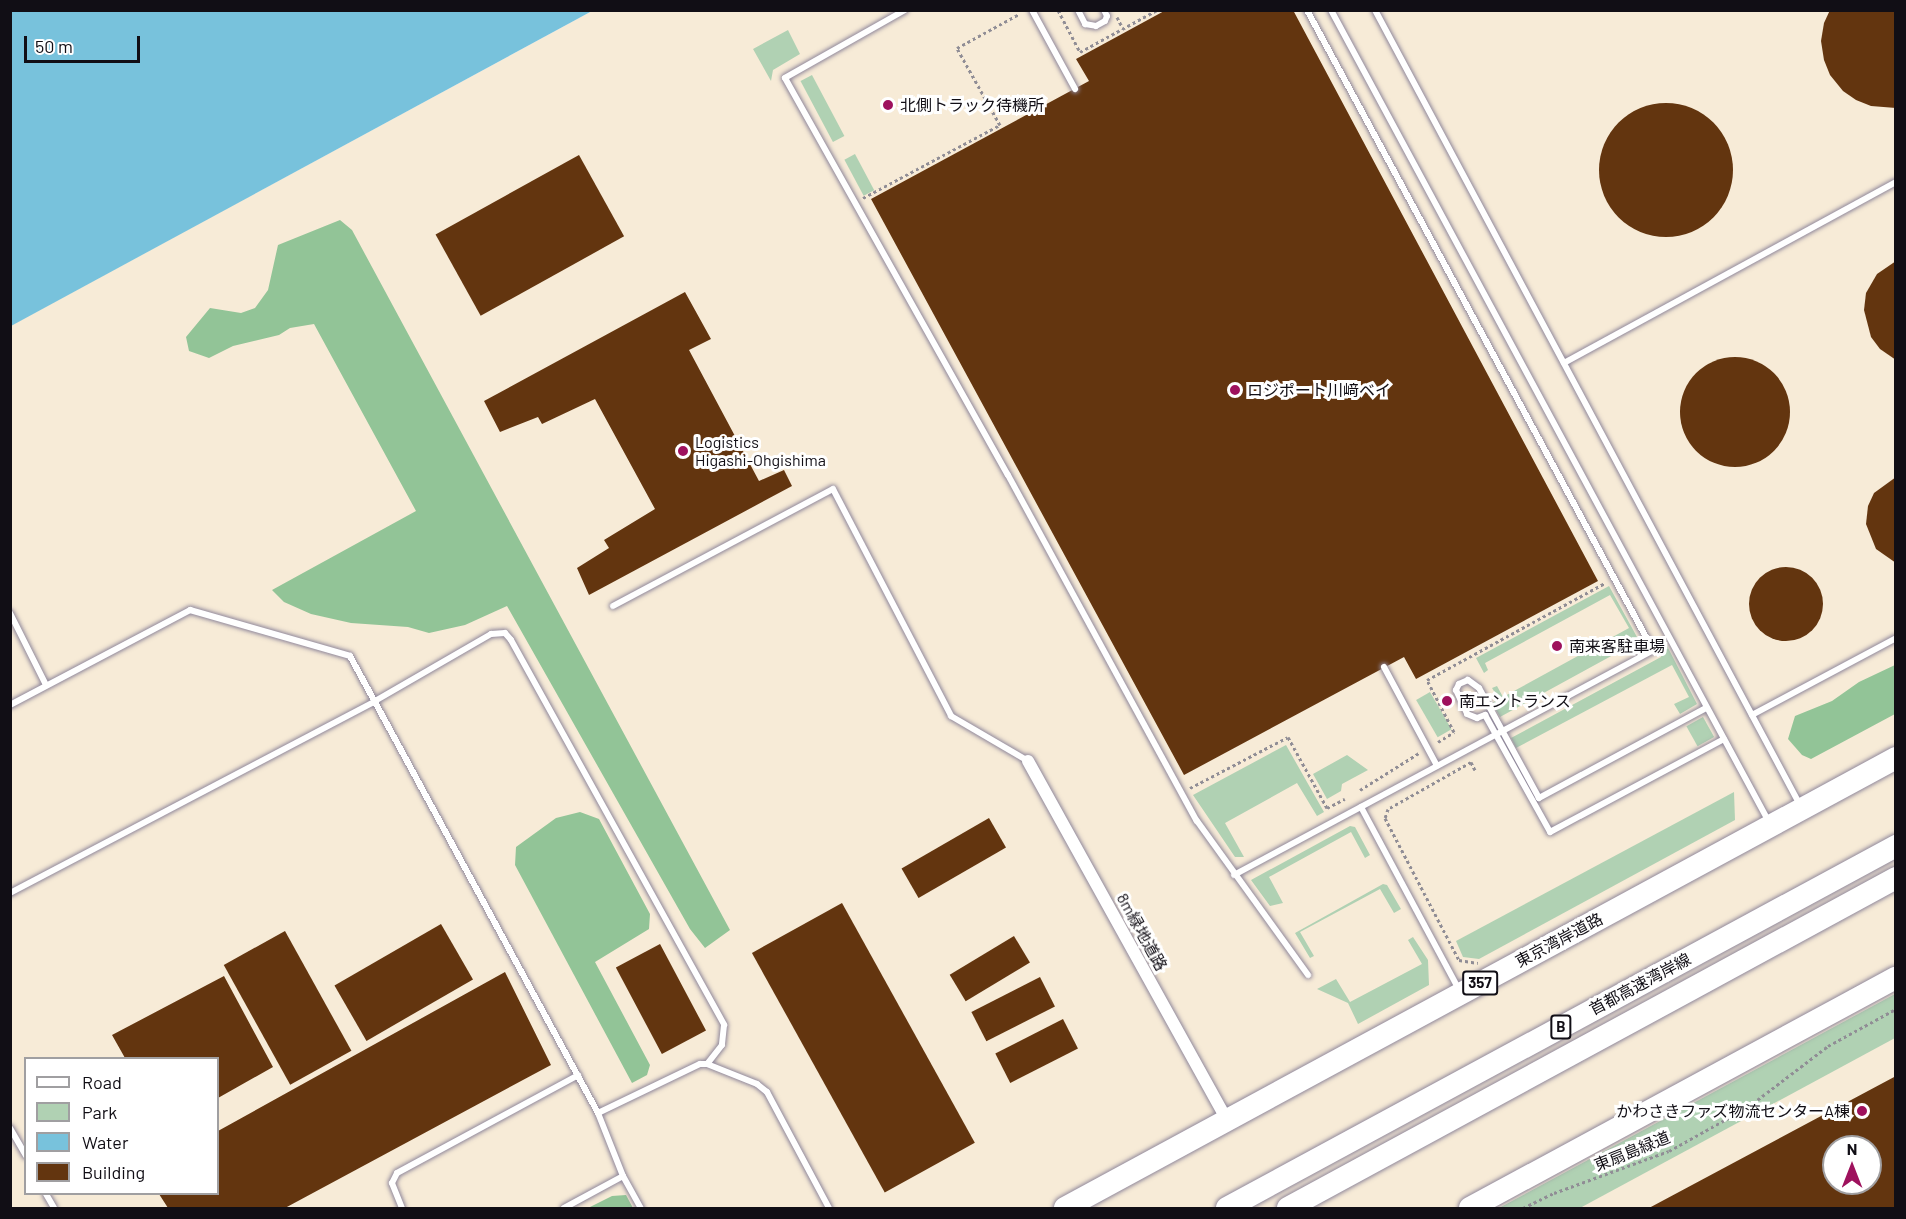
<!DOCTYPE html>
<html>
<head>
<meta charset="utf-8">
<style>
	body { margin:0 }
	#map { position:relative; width:1906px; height:1219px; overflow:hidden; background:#f8f5fd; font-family:Barlow,"Noto Sans JP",sans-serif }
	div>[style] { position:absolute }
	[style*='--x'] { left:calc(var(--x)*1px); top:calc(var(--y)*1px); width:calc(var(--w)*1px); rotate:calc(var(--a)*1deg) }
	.industrial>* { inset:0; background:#f7ebd7 }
	.green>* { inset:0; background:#b0d1b3; transform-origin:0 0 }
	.forest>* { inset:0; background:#92c497 }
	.water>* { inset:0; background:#78c2dc }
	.building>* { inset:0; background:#63350f; transform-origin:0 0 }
	.round { border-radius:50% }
	.path>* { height:3px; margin-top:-1.5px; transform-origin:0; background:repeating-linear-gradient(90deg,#908d95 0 3px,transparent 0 6px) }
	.roads { filter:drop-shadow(0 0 2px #90889b) drop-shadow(0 0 2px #90889b) }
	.lane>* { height:6px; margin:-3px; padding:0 3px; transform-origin:3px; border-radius:3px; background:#fff }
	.street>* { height:12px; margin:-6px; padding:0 6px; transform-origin:6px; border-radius:6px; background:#fff }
	.highway>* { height:22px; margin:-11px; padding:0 11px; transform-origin:11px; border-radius:11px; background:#fff }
	.dots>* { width:16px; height:16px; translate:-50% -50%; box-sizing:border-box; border:3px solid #fff; border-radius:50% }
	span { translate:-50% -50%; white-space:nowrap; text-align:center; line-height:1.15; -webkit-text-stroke:6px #fff; paint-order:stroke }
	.shield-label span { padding:2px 4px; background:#fff; border:2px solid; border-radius:4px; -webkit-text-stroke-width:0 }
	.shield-label { font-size:15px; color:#110e15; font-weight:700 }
	.poi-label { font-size:16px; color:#110e15 }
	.left { translate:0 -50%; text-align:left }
	.right { translate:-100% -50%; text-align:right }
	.street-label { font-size:16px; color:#110e15 }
	.frame { position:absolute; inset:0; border:12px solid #110e15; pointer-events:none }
	.legend { position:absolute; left:24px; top:1057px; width:195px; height:138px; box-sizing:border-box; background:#fff; border:2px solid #a09fa1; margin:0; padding:8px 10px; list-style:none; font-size:18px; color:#110e15 }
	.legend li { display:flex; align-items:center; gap:12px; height:30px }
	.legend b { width:30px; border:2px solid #a09fa1 }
	.north { position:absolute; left:1822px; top:1135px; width:60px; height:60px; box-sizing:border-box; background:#fff; border:2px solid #a09fa1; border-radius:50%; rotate:0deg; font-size:16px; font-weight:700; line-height:24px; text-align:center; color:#110e15 }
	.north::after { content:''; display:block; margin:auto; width:21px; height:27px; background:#9e115d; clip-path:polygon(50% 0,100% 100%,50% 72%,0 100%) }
	.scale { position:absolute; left:24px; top:36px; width:116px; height:27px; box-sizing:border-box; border:3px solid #110e15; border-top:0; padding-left:8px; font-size:18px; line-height:21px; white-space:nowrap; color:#110e15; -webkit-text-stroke:4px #fff; paint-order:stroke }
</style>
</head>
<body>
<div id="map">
	<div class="industrial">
		<div style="clip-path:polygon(evenodd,592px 11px,1895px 11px,1895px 1208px,11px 1208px,10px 326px,592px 11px,26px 1058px,218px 1058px,218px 1194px,26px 1194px,26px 1058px,592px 11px,1834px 1147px,1870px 1147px,1870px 1183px,1834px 1183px,1834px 1147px)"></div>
	</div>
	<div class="green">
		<div style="clip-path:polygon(788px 30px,800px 54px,773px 70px,771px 81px,753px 49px)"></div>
		<div style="left:812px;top:75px;width:69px;height:13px;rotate:62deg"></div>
		<div style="left:855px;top:154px;width:41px;height:12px;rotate:62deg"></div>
		<div style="clip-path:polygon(1609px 586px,1637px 637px,1635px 643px,1500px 717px,1492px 703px,1499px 699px,1492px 688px,1497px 686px,1503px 697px,1629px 628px,1610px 595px,1485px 663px,1488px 670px,1484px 673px,1476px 658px)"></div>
		<div style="clip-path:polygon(1665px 642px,1697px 704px,1680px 714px,1674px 704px,1689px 697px,1672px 665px,1516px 748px,1511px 738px,1661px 657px)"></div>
		<div style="left:1430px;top:692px;width:43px;height:16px;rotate:60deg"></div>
		<div style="left:1703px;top:717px;width:23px;height:19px;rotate:61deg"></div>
		<div style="clip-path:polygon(1286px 745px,1324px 812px,1317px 816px,1297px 783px,1225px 823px,1244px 857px,1235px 857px,1193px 795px)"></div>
		<div style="clip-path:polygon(1347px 755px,1368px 770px,1342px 784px,1341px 791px,1327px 799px,1313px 774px)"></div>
		<div style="clip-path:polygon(1734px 792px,1735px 820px,1479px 959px,1463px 957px,1456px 941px)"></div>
		<div style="clip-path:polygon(1350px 826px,1355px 827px,1370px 855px,1365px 858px,1351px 832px,1269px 877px,1283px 903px,1270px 906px,1251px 880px)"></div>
		<div style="clip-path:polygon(1383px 884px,1387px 885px,1401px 909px,1394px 913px,1380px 889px,1300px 932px,1314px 956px,1310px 958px,1295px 933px)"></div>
		<div style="clip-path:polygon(1413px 937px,1428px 960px,1429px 985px,1358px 1024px,1348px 1003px,1317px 989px,1336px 979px,1350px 1002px,1422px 964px,1408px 940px)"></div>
		<div style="clip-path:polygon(1895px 994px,1895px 1038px,1580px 1208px,1499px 1208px)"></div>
	</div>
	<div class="forest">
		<div style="clip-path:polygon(340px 220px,352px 230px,730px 930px,705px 948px,690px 929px,507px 606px,465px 625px,429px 633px,408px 627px,351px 623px,311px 614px,284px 602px,272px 590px,416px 511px,314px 324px,290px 328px,279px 335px,233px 346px,209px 358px,189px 351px,186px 337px,210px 308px,241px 313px,255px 308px,268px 290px,278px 245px)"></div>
		<div style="clip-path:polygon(1895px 665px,1895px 714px,1811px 759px,1802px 755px,1788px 739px,1795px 716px,1832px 701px,1859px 682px)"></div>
		<div style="clip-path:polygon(580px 812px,599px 819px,650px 914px,649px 929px,595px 962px,650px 1065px,647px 1075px,632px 1083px,515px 865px,516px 847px,556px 818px)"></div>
		<div style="clip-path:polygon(626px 1195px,633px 1208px,588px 1208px,612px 1196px)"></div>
	</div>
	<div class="water">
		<div style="clip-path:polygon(11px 10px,592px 10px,592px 11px,11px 326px)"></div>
	</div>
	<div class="building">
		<div style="clip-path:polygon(1166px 10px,1293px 10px,1598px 581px,1416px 679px,1404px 657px,1184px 775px,871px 199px,1089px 81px,1076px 59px)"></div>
		<div style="clip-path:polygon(1830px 10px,1896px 10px,1896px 108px,1871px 106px,1856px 100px,1843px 91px,1830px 75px,1824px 60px,1821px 41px,1824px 23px)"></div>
		<div class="round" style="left:1599px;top:103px;width:134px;height:134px"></div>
		<div style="left:579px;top:155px;width:93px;height:164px;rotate:61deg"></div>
		<div style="clip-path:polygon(1896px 261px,1896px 360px,1880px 349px,1871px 337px,1864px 310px,1866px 293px,1877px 274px)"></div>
		<div style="clip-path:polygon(685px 292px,711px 339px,689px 350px,759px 481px,784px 470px,792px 486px,589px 595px,577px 568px,609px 548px,604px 540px,655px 509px,595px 399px,542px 424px,538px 417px,500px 432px,484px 401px)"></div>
		<div class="round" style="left:1680px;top:357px;width:110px;height:110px"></div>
		<div style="clip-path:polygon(1896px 477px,1896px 563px,1876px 549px,1866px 524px,1868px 506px,1874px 493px)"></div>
		<div class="round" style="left:1749px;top:567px;width:74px;height:74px"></div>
		<div style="left:989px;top:818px;width:34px;height:101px;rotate:60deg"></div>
		<div style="left:842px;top:903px;width:274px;height:103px;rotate:61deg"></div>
		<div style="left:441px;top:924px;width:64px;height:123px;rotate:60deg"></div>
		<div style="left:285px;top:931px;width:137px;height:70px;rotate:61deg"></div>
		<div style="left:1014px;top:936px;width:31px;height:75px;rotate:59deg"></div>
		<div style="left:660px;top:944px;width:98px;height:50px;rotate:62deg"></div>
		<div style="clip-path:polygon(505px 972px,551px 1065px,285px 1208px,168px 1208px,159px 1194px,218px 1194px,218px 1131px)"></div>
		<div style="clip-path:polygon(224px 976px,273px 1067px,218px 1098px,218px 1058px,125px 1058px,112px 1035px)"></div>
		<div style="left:1040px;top:977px;width:33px;height:77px;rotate:63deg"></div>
		<div style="left:1063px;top:1019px;width:33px;height:76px;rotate:63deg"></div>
		<div style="clip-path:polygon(evenodd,1896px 1076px,1896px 1208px,1649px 1208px,1896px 1076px,1834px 1147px,1870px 1147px,1870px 1183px,1834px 1183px,1834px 1147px)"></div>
	</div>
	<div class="path">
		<div style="--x:1058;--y:10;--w:47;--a:62.4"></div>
		<div style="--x:1080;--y:52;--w:88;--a:-28.6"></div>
		<div style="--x:1117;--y:17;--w:13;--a:63"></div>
		<div style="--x:863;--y:198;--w:155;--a:-28.1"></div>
		<div style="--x:1000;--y:125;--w:88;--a:-119.2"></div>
		<div style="--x:957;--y:48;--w:71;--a:-28.7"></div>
		<div style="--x:1438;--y:742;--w:19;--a:-32"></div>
		<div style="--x:1454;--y:732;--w:59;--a:-117.4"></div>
		<div style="--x:1427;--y:680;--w:203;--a:-28.6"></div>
		<div style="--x:1475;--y:770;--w:9;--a:-117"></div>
		<div style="--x:1471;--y:762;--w:95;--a:150.5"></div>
		<div style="--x:1388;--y:809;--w:9;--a:108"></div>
		<div style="--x:1385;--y:818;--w:160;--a:62.5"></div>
		<div style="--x:1459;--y:960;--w:19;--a:9"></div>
		<div style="--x:1190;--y:788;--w:110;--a:-27.5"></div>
		<div style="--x:1288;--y:737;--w:81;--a:61.2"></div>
		<div style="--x:1327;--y:808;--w:20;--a:-27"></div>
		<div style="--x:1360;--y:790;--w:70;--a:-32.1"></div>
		<div style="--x:1523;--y:1208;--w:34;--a:-26"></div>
		<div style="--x:1554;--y:1193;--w:122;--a:-20.1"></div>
		<div style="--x:1669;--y:1151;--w:90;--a:-29.1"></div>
		<div style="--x:1748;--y:1107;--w:101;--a:-37.3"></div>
		<div style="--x:1828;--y:1046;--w:77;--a:-28.6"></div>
	</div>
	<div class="roads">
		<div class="lane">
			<div style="--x:905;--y:10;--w:138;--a:150.5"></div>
			<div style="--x:785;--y:78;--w:455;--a:60.7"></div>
			<div style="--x:1008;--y:475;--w:394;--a:61.4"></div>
			<div style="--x:1197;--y:821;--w:190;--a:54.2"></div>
			<div style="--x:1032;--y:10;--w:90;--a:61.4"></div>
			<div style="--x:1078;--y:10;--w:16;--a:63"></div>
			<div style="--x:1085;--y:24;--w:11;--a:10"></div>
			<div style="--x:1096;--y:26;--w:10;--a:-29"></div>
			<div style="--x:1105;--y:21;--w:5;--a:-68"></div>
			<div style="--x:1107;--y:16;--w:7;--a:-117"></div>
			<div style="--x:1331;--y:10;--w:923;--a:61.66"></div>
			<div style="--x:1375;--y:10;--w:901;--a:61.87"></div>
			<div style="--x:1564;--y:363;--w:378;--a:-28.6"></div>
			<div style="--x:613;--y:606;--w:249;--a:-28"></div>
			<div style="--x:833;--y:489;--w:256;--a:62.5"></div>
			<div style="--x:951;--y:716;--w:89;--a:30.3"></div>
			<div style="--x:10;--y:613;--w:80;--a:63.4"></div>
			<div style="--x:1384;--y:667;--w:112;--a:61.8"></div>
			<div style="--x:10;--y:705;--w:204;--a:-27.8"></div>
			<div style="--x:190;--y:610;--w:166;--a:16"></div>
			<div style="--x:350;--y:656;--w:520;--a:61.51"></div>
			<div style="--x:598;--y:1113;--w:68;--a:68.4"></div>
			<div style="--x:623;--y:1176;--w:37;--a:61"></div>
			<div style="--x:1706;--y:708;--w:190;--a:151.7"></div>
			<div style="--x:1539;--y:798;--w:125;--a:-118.6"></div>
			<div style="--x:1479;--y:688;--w:14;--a:-144"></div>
			<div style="--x:1468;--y:680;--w:10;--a:156"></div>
			<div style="--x:1459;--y:684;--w:7;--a:117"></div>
			<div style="--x:1456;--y:690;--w:26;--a:65"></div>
			<div style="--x:1467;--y:714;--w:11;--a:22"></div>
			<div style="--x:1477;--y:718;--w:9;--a:-21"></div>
			<div style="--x:1485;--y:715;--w:134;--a:60.9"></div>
			<div style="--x:1550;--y:832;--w:197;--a:-28.1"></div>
			<div style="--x:1752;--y:715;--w:163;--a:-28.1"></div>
			<div style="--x:1361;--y:807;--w:208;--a:61.8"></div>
			<div style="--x:1234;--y:875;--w:476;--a:-28.2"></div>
			<div style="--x:1653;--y:650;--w:728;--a:-118.4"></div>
			<div style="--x:10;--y:893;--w:412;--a:-27.7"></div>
			<div style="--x:375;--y:701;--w:134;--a:-30"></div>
			<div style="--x:491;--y:634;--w:14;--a:-4"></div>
			<div style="--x:505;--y:633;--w:9;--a:49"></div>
			<div style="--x:511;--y:640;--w:440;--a:61"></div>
			<div style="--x:724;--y:1025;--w:20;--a:96"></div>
			<div style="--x:722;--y:1045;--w:24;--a:128"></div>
			<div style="--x:598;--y:1113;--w:113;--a:-25.7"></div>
			<div style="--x:700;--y:1064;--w:7;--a:0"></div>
			<div style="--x:707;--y:1064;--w:54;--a:21.8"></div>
			<div style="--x:757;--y:1084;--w:13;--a:39"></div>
			<div style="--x:767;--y:1092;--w:132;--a:61.9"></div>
			<div style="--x:10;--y:1128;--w:32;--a:60"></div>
			<div style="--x:46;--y:1194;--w:16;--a:60"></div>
			<div style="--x:402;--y:1208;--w:27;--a:-112"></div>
			<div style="--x:392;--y:1183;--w:11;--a:-63"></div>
			<div style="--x:397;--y:1173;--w:206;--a:-28.4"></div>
			<div style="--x:564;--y:1208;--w:67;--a:-28.5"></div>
		</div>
		<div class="street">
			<div style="--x:1028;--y:761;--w:410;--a:61"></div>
		</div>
		<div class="highway">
			<div style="--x:1065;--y:1208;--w:945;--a:-28.44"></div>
			<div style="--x:1227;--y:1208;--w:761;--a:-28.42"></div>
			<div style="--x:1288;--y:1208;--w:692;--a:-28.49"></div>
			<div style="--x:1470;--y:1208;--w:484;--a:-28.4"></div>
		</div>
	</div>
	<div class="dots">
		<div style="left:888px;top:105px;background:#9e115d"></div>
		<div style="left:1235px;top:390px;background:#9e115d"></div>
		<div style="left:683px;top:451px;background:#9e115d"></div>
		<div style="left:1557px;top:646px;background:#9e115d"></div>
		<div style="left:1447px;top:701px;background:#9e115d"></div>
		<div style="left:1862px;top:1111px;background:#9e115d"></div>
	</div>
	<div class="shield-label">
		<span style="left:1480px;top:983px">357</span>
		<span style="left:1561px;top:1027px">B</span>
	</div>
	<div class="poi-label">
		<span class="left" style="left:900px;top:105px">北側トラック待機所</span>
		<span class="left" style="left:1247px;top:390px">ロジポート川﨑ベイ</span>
		<span class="left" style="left:695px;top:451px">Logistics<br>Higashi-Ohgishima</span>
		<span class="left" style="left:1569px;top:646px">南来客駐車場</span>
		<span class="left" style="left:1459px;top:701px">南エントランス</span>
		<span class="right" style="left:1850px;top:1111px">かわさきファズ物流センターA棟</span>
	</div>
	<div class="street-label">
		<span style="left:1142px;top:932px;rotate:61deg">8m緑地道路</span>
		<span style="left:1559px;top:940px;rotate:-28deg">東京湾岸道路</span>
		<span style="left:1640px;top:984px;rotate:-28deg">首都高速湾岸線</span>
		<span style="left:1632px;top:1151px;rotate:-22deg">東扇島緑道</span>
	</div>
	<div class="frame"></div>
	<ul class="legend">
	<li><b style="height:8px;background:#fff"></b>Road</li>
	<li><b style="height:16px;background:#b0d1b3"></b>Park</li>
	<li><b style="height:16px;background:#78c2dc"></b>Water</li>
	<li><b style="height:16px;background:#63350f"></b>Building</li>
	</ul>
	<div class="north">N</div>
	<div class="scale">50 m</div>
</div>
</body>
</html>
